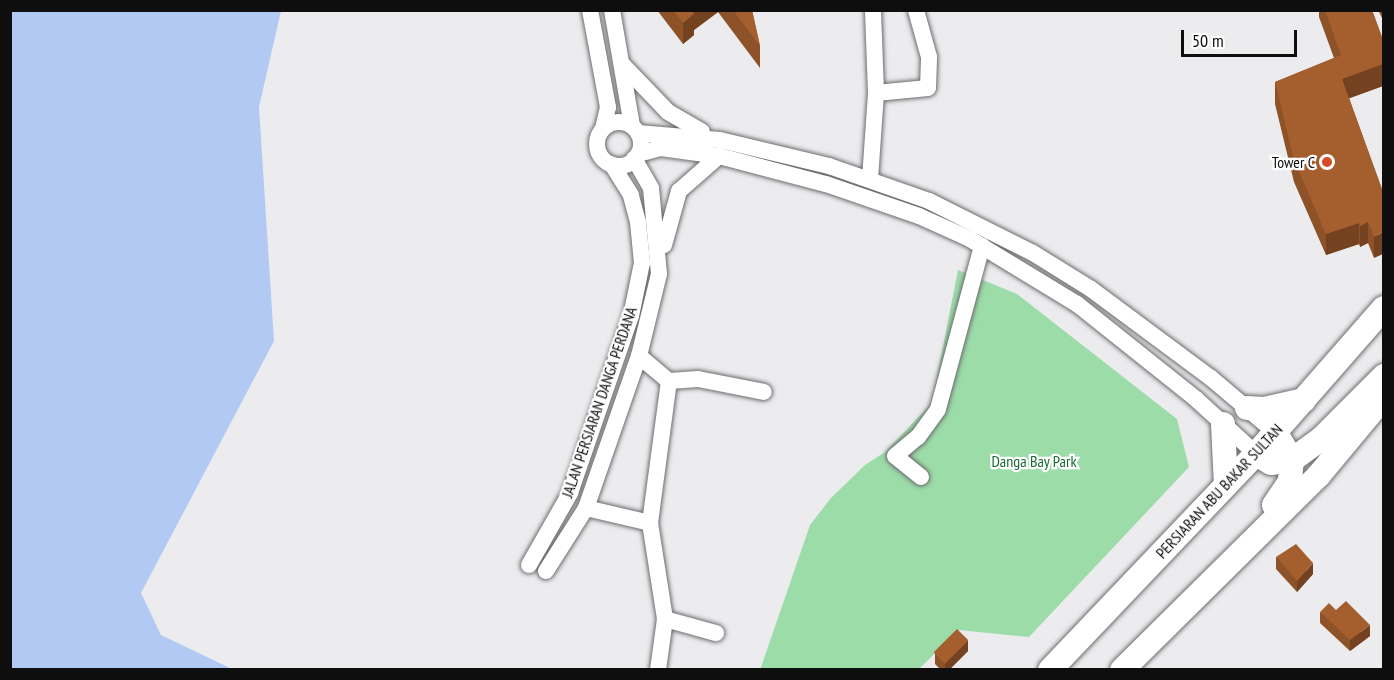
<!DOCTYPE html>
<html>
<head>
<meta charset="utf-8">
<style>
	body { margin:0 }
	#map { position:relative; width:1394px; height:680px; overflow:hidden; background:#ececef; font-family:"PT Sans Narrow",sans-serif }
	div>[style] { position:absolute }
	[style*='--x'] { left:calc(var(--x)*1px); top:calc(var(--y)*1px); width:calc(var(--w)*1px); rotate:calc(var(--a)*1deg) }
	.green>* { inset:0; background:#9cdca9 }
	.water>* { inset:0; background:#b2c9f4 }
	.roads { filter:drop-shadow(0 0 2px #6d6d6f) drop-shadow(0 0 2px #6d6d6f) }
	.minor>* { height:16px; margin:-8px; padding:0 8px; transform-origin:8px; border-radius:8px; background:#fff }
	.minor>.ring { margin:-8px; padding:0; box-sizing:content-box; background:none; border:16px solid #fff; border-radius:50% }
	.highway>* { height:24px; margin:-12px; padding:0 12px; transform-origin:12px; border-radius:12px; background:#fff }
	.wall>* { inset:0; background:#8e5228 }
	.shaded-wall>* { inset:0; background:#744221 }
	.building>* { inset:0; background:#a55f2f; transform-origin:0 0 }
	.dots>* { width:16px; height:16px; translate:-50% -50%; box-sizing:border-box; border:3px solid #fff; border-radius:50% }
	span { translate:-50% -50%; white-space:nowrap; text-align:center; line-height:1.15; -webkit-text-stroke:4.5px #fff; paint-order:stroke }
	.poi-label { font-size:16px; color:#0e0e0f }
	.right { translate:-100% -50%; text-align:right }
	.street-label { font-size:16px; color:#0e0e0f }
	.park-label { font-size:16px; color:#186834 }
	.frame { position:absolute; inset:0; border:12px solid #0e0e0f; pointer-events:none }
	.scale { position:absolute; left:1181px; top:30px; width:116px; height:27px; box-sizing:border-box; border:3px solid #0e0e0f; border-top:0; padding-left:8px; font-size:18px; line-height:21px; white-space:nowrap; color:#0e0e0f; -webkit-text-stroke:4px #fff; paint-order:stroke }
</style>
</head>
<body>
<div id="map">
	<div class="green">
		<div style="clip-path:polygon(958px 270px,1017px 294px,1177px 419px,1189px 467px,1029px 637px,959px 630px,919px 669px,760px 670px,810px 525px,831px 498px,865px 465px,885px 452px,932px 403px)"></div>
	</div>
	<div class="water">
		<div style="clip-path:polygon(10px 11px,281px 11px,259px 107px,274px 341px,141px 593px,161px 635px,232px 669px,11px 669px)"></div>
	</div>
	<div class="roads">
		<div class="minor">
			<div style="--x:590;--y:10;--w:99;--a:79.5"></div>
			<div style="--x:608;--y:107;--w:22;--a:103"></div>
			<div style="--x:612;--y:10;--w:118;--a:80.2"></div>
			<div style="--x:622;--y:64;--w:66;--a:46.2"></div>
			<div style="--x:668;--y:112;--w:39;--a:30"></div>
			<div style="--x:876;--y:93;--w:52;--a:-5.5"></div>
			<div style="--x:928;--y:88;--w:31;--a:-88"></div>
			<div style="--x:929;--y:57;--w:49;--a:-105.5"></div>
			<div class="ring" style="left:597px;top:122px;width:28px;height:28px"></div>
			<div style="--x:638;--y:133;--w:82;--a:4.9"></div>
			<div style="--x:720;--y:140;--w:112;--a:13.4"></div>
			<div style="--x:829;--y:166;--w:106;--a:19.3"></div>
			<div style="--x:929;--y:201;--w:116;--a:26.6"></div>
			<div style="--x:1033;--y:253;--w:68;--a:31.8"></div>
			<div style="--x:1091;--y:289;--w:149;--a:36.6"></div>
			<div style="--x:1211;--y:378;--w:84;--a:40.2"></div>
			<div style="--x:638;--y:154;--w:24;--a:-15"></div>
			<div style="--x:661;--y:148;--w:59;--a:7.9"></div>
			<div style="--x:719;--y:156;--w:111;--a:14.7"></div>
			<div style="--x:826;--y:184;--w:98;--a:19"></div>
			<div style="--x:919;--y:216;--w:56;--a:24.3"></div>
			<div style="--x:970;--y:239;--w:125;--a:31.3"></div>
			<div style="--x:1077;--y:304;--w:152;--a:38.6"></div>
			<div style="--x:1196;--y:399;--w:81;--a:42.5"></div>
			<div style="--x:870;--y:179;--w:86;--a:-86"></div>
			<div style="--x:876;--y:93;--w:83;--a:-92.1"></div>
			<div style="--x:664;--y:245;--w:56;--a:-74.5"></div>
			<div style="--x:679;--y:191;--w:53;--a:-41.2"></div>
			<div style="--x:639;--y:356;--w:39;--a:40"></div>
			<div style="--x:669;--y:381;--w:29;--a:-4"></div>
			<div style="--x:698;--y:379;--w:67;--a:11.1"></div>
			<div style="--x:921;--y:477;--w:33;--a:-141"></div>
			<div style="--x:895;--y:456;--w:30;--a:-40"></div>
			<div style="--x:918;--y:437;--w:34;--a:-54"></div>
			<div style="--x:938;--y:409;--w:169;--a:-74.9"></div>
			<div style="--x:586;--y:508;--w:66;--a:13.2"></div>
			<div style="--x:650;--y:523;--w:143;--a:-82.4"></div>
			<div style="--x:650;--y:523;--w:97;--a:81.1"></div>
			<div style="--x:665;--y:619;--w:51;--a:97.8"></div>
			<div style="--x:529;--y:565;--w:83;--a:-60.3"></div>
			<div style="--x:570;--y:493;--w:187;--a:-71"></div>
			<div style="--x:631;--y:316;--w:54;--a:-78.3"></div>
			<div style="--x:642;--y:263;--w:41;--a:-95.6"></div>
			<div style="--x:638;--y:222;--w:28;--a:-105"></div>
			<div style="--x:631;--y:195;--w:36;--a:-122"></div>
			<div style="--x:546;--y:571;--w:75;--a:-57.6"></div>
			<div style="--x:586;--y:508;--w:161;--a:-70.8"></div>
			<div style="--x:639;--y:356;--w:84;--a:-76.3"></div>
			<div style="--x:659;--y:274;--w:86;--a:-95.3"></div>
			<div style="--x:651;--y:188;--w:34;--a:-120"></div>
			<div style="--x:665;--y:619;--w:53;--a:15.4"></div>
		</div>
		<div class="highway">
			<div style="--x:1247;--y:408;--w:17;--a:3"></div>
			<div style="--x:1264;--y:409;--w:41;--a:-12.7"></div>
			<div style="--x:1223;--y:424;--w:61;--a:87.2"></div>
			<div style="--x:1256;--y:454;--w:17;--a:31"></div>
			<div style="--x:1271;--y:463;--w:21;--a:-8"></div>
			<div style="--x:1292;--y:460;--w:37;--a:-36"></div>
			<div style="--x:1322;--y:438;--w:88;--a:-45"></div>
			<div style="--x:1274;--y:505;--w:29;--a:-56"></div>
			<div style="--x:1290;--y:481;--w:21;--a:-85"></div>
			<div style="--x:1292;--y:460;--w:33;--a:-121"></div>
			<div style="--x:1050;--y:670;--w:298;--a:-46.4"></div>
			<div style="--x:1256;--y:454;--w:194;--a:-48.8"></div>
			<div style="--x:1122;--y:670;--w:277;--a:-44.7"></div>
			<div style="--x:1319;--y:475;--w:102;--a:-50.2"></div>
		</div>
	</div>
	<div class="wall">
		<div style="clip-path:polygon(657px 10px,752px 10px,760px 46px,760px 68px,718px 12px,694px 30px,694px 35px,683px 44px)"></div>
		<div style="clip-path:polygon(1319px 10px,1372px 10px,1383px 40px,1383px 86px,1349px 98px,1383px 192px,1374px 258px,1368px 243px,1360px 247px,1359px 244px,1326px 255px,1294px 182px,1275px 104px,1275px 82px,1334px 58px,1319px 17px)"></div>
		<div style="clip-path:polygon(1378px 10px,1383px 10px,1383px 20px)"></div>
		<div style="clip-path:polygon(1276px 557px,1313px 574px,1297px 592px,1276px 569px)"></div>
		<div style="clip-path:polygon(1320px 612px,1370px 636px,1350px 651px,1320px 623px)"></div>
		<div style="clip-path:polygon(968px 651px,950px 669px,940px 669px,935px 664px,935px 653px)"></div>
	</div>
	<div class="shaded-wall">
		<div style="clip-path:polygon(718px 10px,718px 12px,694px 30px,694px 35px,683px 44px,683px 23px,692px 11px)"></div>
		<div style="clip-path:polygon(1383px 64px,1383px 86px,1342px 101px,1342px 79px)"></div>
		<div style="clip-path:polygon(1368px 222px,1368px 243px,1360px 247px,1360px 226px)"></div>
		<div style="clip-path:polygon(1359px 223px,1359px 244px,1326px 255px,1326px 234px)"></div>
		<div style="clip-path:polygon(1383px 232px,1383px 254px,1374px 258px,1374px 237px)"></div>
		<div style="clip-path:polygon(1313px 563px,1313px 574px,1297px 592px,1297px 581px)"></div>
		<div style="clip-path:polygon(1370px 625px,1370px 636px,1350px 651px,1350px 640px)"></div>
		<div style="clip-path:polygon(968px 640px,968px 651px,950px 669px,945px 669px,945px 663px)"></div>
	</div>
	<div class="building">
		<div style="clip-path:polygon(673px 10px,692px 10px,694px 14px,683px 23px)"></div>
		<div style="clip-path:polygon(733px 10px,752px 10px,760px 46px)"></div>
		<div style="clip-path:polygon(1325px 10px,1372px 10px,1383px 40px,1383px 64px,1342px 79px,1383px 192px,1383px 232px,1374px 237px,1368px 222px,1360px 226px,1359px 223px,1326px 234px,1294px 160px,1275px 82px,1341px 55px)"></div>
		<div style="clip-path:polygon(1296px 544px,1313px 563px,1297px 581px,1276px 557px)"></div>
		<div style="clip-path:polygon(1346px 601px,1370px 625px,1350px 640px,1320px 612px,1329px 603px,1336px 610px)"></div>
		<div style="left:957px;top:629px;width:16px;height:33px;rotate:45deg"></div>
	</div>
	<div class="dots">
		<div style="left:1327px;top:162px;background:#d54b25"></div>
	</div>
	<div class="poi-label">
		<span class="right" style="left:1315px;top:162px">Tower C</span>
	</div>
	<div class="street-label">
		<span style="left:599px;top:402px;rotate:-71deg">JALAN PERSIARAN DANGA PERDANA</span>
		<span style="left:1219px;top:491px;rotate:-47deg">PERSIARAN ABU BAKAR SULTAN</span>
	</div>
	<div class="park-label">
		<span style="left:1034px;top:461px">Danga Bay Park</span>
	</div>
	<div class="frame"></div>
	<div class="scale">50 m</div>
</div>
</body>
</html>
